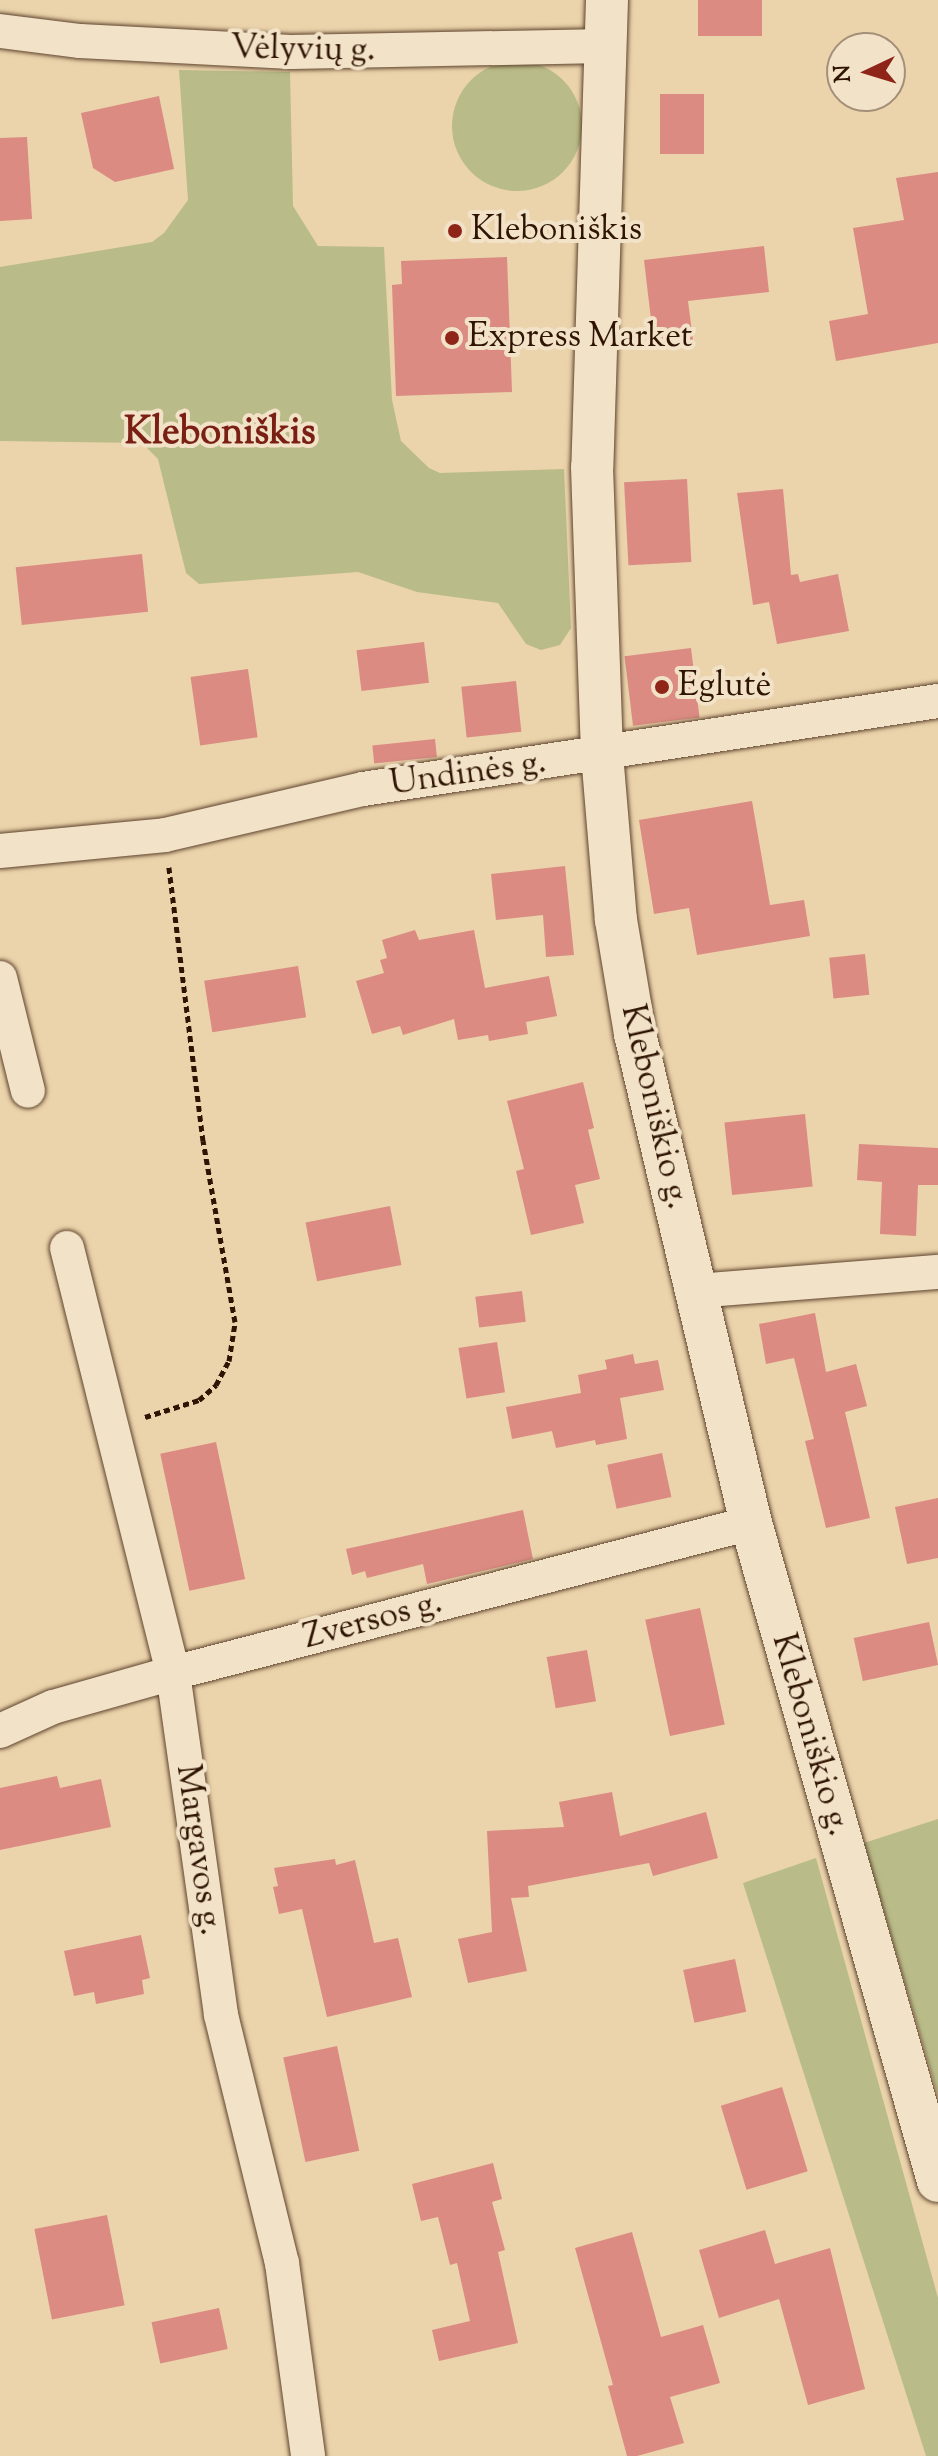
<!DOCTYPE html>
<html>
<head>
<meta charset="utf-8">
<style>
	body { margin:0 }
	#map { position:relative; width:938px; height:2456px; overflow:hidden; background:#ebd3ab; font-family:"Sorts Mill Goudy",serif }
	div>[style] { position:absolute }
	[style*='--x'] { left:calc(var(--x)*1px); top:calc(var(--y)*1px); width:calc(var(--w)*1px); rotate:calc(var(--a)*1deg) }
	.green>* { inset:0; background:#b9bc88 }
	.round { border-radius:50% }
	.building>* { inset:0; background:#db8b82; transform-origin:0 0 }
	.path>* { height:5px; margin-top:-2.5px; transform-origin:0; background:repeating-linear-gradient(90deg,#2f1403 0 6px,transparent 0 10px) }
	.roads { filter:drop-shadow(0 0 2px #5e442d) drop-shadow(0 0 2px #5e442d) }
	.minor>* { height:34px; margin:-17px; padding:0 17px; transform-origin:17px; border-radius:17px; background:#f2e2c8 }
	.tertiary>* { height:42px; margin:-21px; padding:0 21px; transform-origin:21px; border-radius:21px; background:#f2e2c8 }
	.dots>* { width:22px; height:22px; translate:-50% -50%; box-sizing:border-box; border:4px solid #f2e2c8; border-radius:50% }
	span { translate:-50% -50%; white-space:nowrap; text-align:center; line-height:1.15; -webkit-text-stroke:8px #f2e2c8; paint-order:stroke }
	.street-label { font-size:34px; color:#2f1403 }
	.poi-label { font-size:34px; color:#2f1403 }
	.left { translate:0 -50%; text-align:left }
	.quarter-label { font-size:38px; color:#7a1f14; font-weight:700 }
	.north { position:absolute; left:826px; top:32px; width:80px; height:80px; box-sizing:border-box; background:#f2e2c8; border:2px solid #a49079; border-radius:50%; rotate:266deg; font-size:22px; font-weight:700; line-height:32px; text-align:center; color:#2f1403 }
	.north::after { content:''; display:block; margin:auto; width:28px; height:36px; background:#8f2418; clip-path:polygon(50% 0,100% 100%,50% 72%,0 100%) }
</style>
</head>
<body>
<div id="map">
	<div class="green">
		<div class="round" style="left:452px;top:61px;width:130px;height:130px"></div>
		<div style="clip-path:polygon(179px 70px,290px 72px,293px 206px,318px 246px,384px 247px,392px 400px,401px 441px,429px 468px,440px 473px,564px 469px,571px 628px,560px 645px,541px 650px,526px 644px,498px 603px,417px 592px,358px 572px,199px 584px,186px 573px,158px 459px,142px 443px,0 441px,0 267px,152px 242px,164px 233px,188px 200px)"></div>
		<div style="clip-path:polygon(938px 1819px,938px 2095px,864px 1843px)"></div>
		<div style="clip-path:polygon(816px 1858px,938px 2298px,938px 2456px,926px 2456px,743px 1883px)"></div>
	</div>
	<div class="building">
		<div style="left:698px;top:0;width:64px;height:36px"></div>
		<div style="left:660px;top:94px;width:44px;height:60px"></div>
		<div style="clip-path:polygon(159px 96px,174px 169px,115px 182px,93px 168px,81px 113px)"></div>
		<div style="clip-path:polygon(27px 137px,32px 219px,0 221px,0 138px)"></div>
		<div style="clip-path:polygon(938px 172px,938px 343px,836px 361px,829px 321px,868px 314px,853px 228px,904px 220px,896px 178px)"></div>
		<div style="clip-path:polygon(764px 246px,769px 292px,688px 301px,693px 340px,654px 345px,644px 260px)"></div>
		<div style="clip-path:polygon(507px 257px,512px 392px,396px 396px,392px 285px,402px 284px,401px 261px)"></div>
		<div style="left:687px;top:479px;width:83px;height:63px;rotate:87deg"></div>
		<div style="clip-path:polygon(783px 489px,791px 575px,798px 574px,800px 582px,838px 574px,849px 631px,777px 644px,769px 602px,753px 605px,737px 493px)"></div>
		<div style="left:142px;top:554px;width:58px;height:127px;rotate:84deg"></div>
		<div style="left:424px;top:642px;width:41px;height:68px;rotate:83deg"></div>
		<div style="left:691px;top:648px;width:70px;height:67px;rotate:83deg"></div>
		<div style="left:248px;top:669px;width:69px;height:58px;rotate:82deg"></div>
		<div style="left:516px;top:681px;width:51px;height:55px;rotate:84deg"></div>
		<div style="left:435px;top:739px;width:18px;height:63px;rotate:84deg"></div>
		<div style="clip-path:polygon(752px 801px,770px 905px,804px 900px,810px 936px,697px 955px,689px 908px,654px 914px,639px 820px)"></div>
		<div style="clip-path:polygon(565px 866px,574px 955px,546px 957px,543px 915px,496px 920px,491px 874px)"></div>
		<div style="clip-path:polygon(415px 930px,419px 940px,474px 930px,485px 988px,549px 976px,557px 1016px,526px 1022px,528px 1034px,489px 1041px,488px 1035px,458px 1040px,454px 1019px,403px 1035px,400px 1026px,372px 1034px,356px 981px,384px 973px,380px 960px,387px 958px,382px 940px)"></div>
		<div style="left:865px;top:954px;width:41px;height:36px;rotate:84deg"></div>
		<div style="left:298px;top:966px;width:52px;height:95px;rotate:81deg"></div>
		<div style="clip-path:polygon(583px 1082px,594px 1128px,588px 1130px,600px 1179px,575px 1185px,584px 1223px,531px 1235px,516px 1171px,524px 1169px,507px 1101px)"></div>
		<div style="left:805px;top:1114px;width:73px;height:81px;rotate:84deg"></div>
		<div style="clip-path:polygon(859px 1144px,938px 1148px,938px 1185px,918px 1185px,916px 1236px,880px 1234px,882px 1182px,857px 1180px)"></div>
		<div style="left:390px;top:1206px;width:60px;height:86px;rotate:79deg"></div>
		<div style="left:522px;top:1291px;width:31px;height:47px;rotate:83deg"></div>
		<div style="clip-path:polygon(815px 1313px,826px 1372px,856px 1364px,867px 1406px,845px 1412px,870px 1518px,826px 1528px,805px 1441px,814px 1439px,794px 1358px,766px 1364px,759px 1324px)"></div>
		<div style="left:497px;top:1342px;width:51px;height:39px;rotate:81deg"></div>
		<div style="clip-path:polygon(633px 1354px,635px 1364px,658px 1360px,664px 1390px,620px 1398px,627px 1439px,596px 1445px,595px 1440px,556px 1448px,552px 1431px,512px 1439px,506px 1407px,581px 1393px,578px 1375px,607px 1369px,605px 1360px)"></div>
		<div style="left:216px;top:1442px;width:140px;height:57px;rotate:78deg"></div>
		<div style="left:662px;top:1453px;width:45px;height:56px;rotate:78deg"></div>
		<div style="clip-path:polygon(938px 1498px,938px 1558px,907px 1564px,895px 1507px)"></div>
		<div style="clip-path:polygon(523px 1510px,533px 1559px,427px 1584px,423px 1564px,367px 1578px,365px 1571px,352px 1575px,346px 1549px)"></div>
		<div style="left:700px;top:1608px;width:119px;height:56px;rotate:78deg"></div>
		<div style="left:929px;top:1622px;width:44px;height:77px;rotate:78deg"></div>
		<div style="left:587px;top:1650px;width:52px;height:41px;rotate:80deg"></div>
		<div style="clip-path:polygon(57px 1776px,60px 1788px,101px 1779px,111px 1827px,0 1850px,0 1788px)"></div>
		<div style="clip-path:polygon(612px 1792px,620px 1836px,706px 1812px,718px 1858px,653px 1876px,649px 1863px,528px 1886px,529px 1897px,511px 1898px,527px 1971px,468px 1983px,458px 1939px,492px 1932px,487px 1831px,564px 1827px,559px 1802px)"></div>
		<div style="clip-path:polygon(335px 1859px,336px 1865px,355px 1860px,374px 1943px,398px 1938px,412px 1997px,327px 2017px,302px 1909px,279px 1914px,273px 1887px,278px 1886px,274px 1868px)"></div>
		<div style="clip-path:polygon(141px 1935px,150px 1978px,142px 1980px,144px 1994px,96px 2004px,94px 1992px,74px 1996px,64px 1951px)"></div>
		<div style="left:735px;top:1959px;width:54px;height:53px;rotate:78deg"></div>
		<div style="left:337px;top:2046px;width:107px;height:55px;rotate:78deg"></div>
		<div style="left:782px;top:2087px;width:88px;height:64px;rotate:73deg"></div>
		<div style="clip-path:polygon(493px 2163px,502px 2199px,492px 2202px,505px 2250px,498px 2252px,518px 2343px,439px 2361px,432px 2330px,470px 2321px,457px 2263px,450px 2265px,438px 2217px,421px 2221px,412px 2184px)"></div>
		<div style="left:107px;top:2215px;width:92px;height:74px;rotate:79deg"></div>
		<div style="clip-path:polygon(765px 2230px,775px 2264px,830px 2248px,865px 2389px,808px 2405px,779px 2299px,719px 2318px,699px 2250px)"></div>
		<div style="clip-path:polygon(632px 2232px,661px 2337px,703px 2325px,720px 2383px,670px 2397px,684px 2443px,637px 2456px,627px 2456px,608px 2386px,613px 2385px,575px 2248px)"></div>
		<div style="left:219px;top:2308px;width:42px;height:69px;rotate:78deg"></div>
	</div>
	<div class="path">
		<div style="--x:145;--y:1417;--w:57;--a:-17.5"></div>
		<div style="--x:199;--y:1400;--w:23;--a:-41"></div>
		<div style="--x:216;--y:1385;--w:27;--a:-62"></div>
		<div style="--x:229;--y:1361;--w:39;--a:-81"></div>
		<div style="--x:235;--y:1322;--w:184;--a:-100"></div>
		<div style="--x:203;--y:1141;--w:276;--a:-97.1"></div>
	</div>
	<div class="roads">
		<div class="minor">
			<div style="--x:0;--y:31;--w:81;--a:7.1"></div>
			<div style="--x:80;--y:41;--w:211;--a:3"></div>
			<div style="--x:291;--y:52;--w:315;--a:-1.1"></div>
			<div style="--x:0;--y:851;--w:166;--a:-5.5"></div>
			<div style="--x:165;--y:835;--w:203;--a:-13.1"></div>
			<div style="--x:363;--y:789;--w:582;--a:-8.7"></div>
			<div style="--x:0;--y:978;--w:116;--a:76.1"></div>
			<div style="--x:67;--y:1248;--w:438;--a:76"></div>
			<div style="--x:173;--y:1673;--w:345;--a:82"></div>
			<div style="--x:221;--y:2015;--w:255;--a:76.2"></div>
			<div style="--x:282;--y:2263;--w:195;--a:82.3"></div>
			<div style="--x:695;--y:1291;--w:244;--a:-4.5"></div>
			<div style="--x:0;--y:1731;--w:58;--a:-24.4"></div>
			<div style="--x:53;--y:1707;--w:125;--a:-15.8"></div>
			<div style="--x:173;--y:1673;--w:597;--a:-14.55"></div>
		</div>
		<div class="tertiary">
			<div style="--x:607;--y:0;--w:467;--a:91.8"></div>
			<div style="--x:592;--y:467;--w:287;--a:88"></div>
			<div style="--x:602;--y:754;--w:167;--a:85.2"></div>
			<div style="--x:616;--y:920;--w:116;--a:80.5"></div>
			<div style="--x:635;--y:1034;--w:503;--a:76.66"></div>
			<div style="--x:751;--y:1523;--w:684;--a:74.14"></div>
		</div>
	</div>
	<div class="dots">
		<div style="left:455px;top:231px;background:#8f2418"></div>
		<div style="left:452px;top:338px;background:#8f2418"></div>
		<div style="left:662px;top:687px;background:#8f2418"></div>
	</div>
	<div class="street-label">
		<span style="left:303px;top:50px;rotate:1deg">Vėlyvių g.</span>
		<span style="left:468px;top:774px;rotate:-8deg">Undinės g.</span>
		<span style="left:654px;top:1107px;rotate:77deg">Kleboniškio g.</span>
		<span style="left:373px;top:1621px;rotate:-15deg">Zversos g.</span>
		<span style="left:810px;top:1735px;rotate:74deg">Kleboniškio g.</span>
		<span style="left:198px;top:1850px;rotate:82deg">Margavos g.</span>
	</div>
	<div class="poi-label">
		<span class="left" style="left:471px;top:231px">Kleboniškis</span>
		<span class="left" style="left:468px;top:338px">Express Market</span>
		<span class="left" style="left:678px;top:687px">Eglutė</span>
	</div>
	<div class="quarter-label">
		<span style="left:220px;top:435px">Kleboniškis</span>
	</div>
	<div class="north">N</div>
</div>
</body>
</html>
